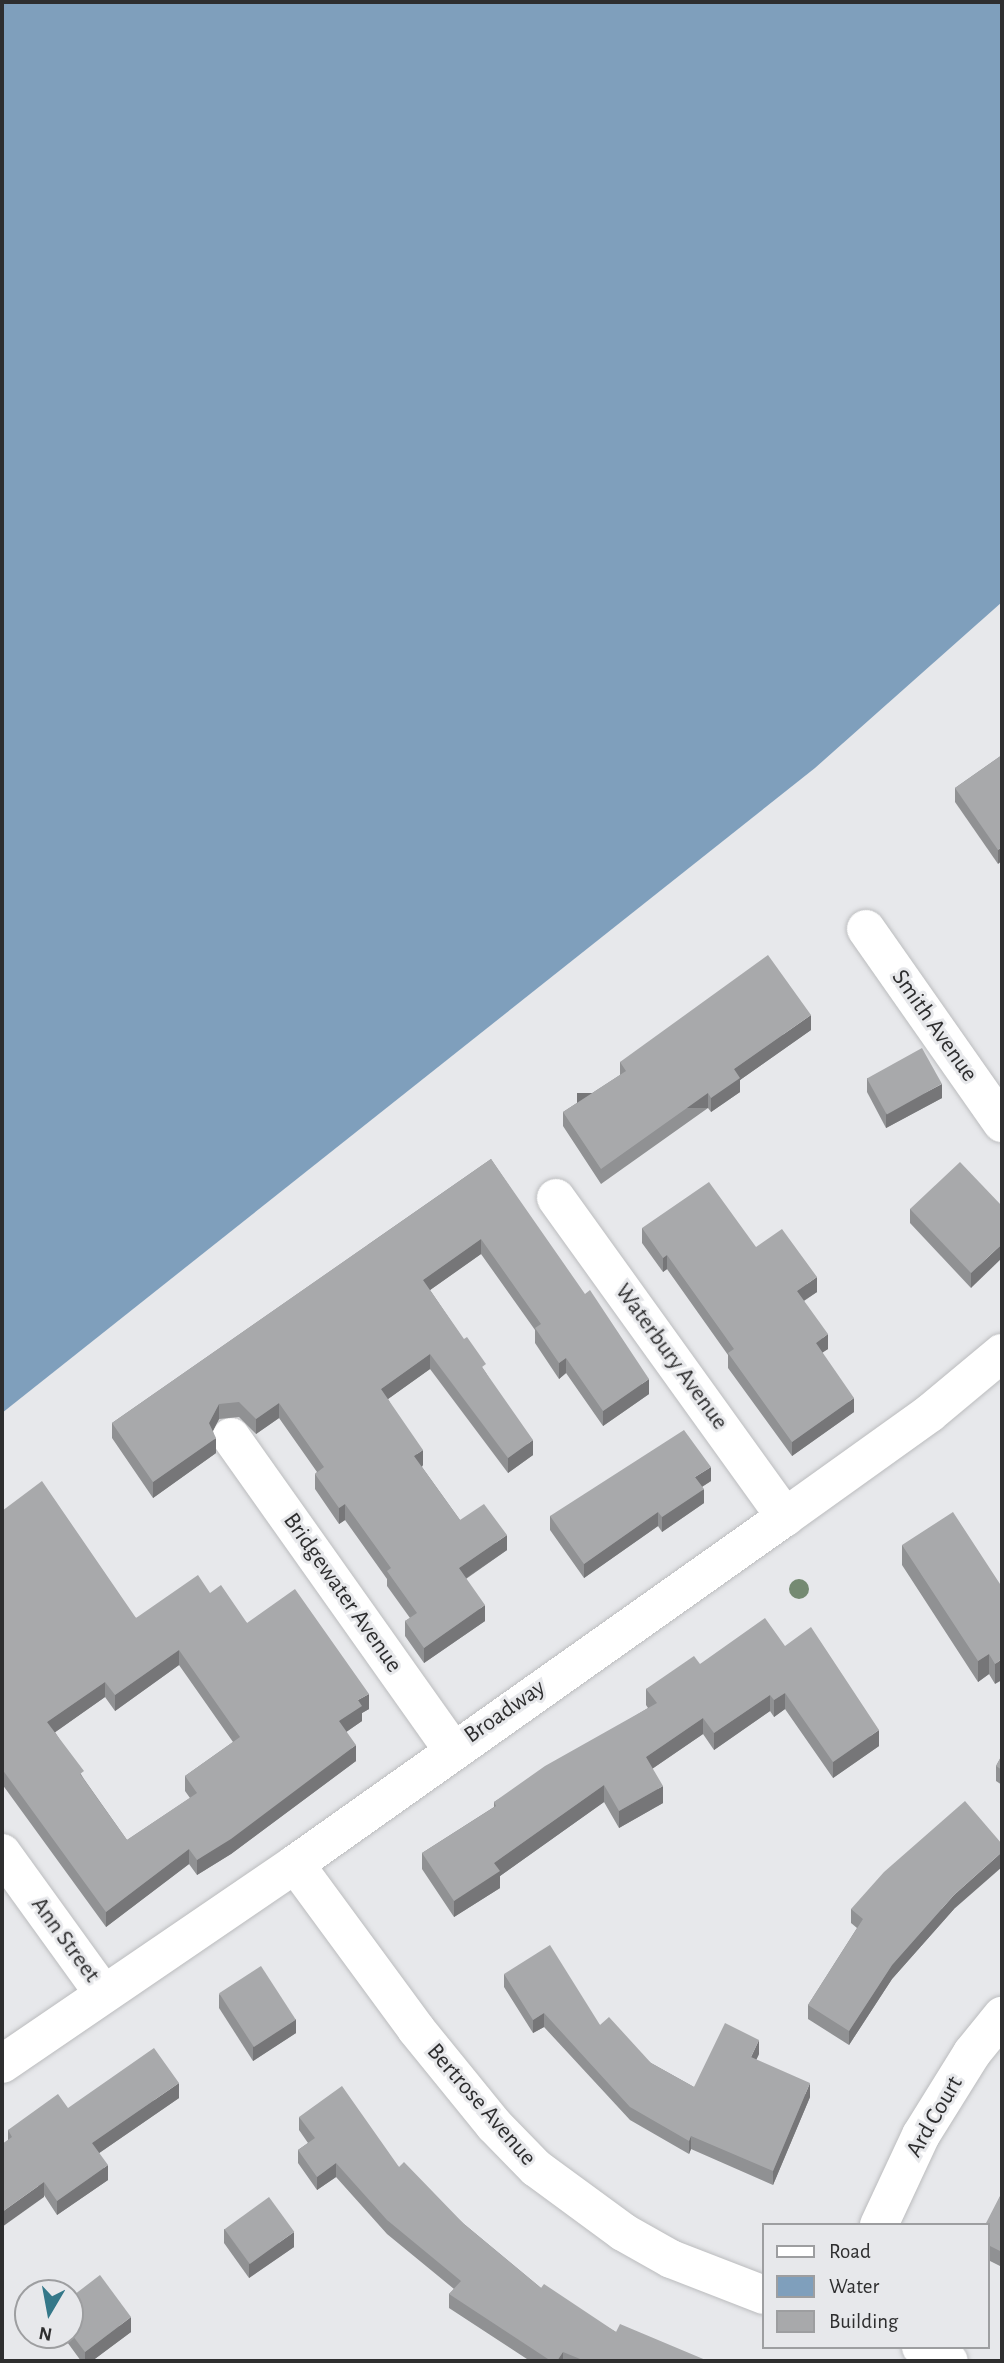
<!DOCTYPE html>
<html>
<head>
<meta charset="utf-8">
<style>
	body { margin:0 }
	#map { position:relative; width:1004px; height:2363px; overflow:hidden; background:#e7e8eb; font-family:"Alegreya Sans",sans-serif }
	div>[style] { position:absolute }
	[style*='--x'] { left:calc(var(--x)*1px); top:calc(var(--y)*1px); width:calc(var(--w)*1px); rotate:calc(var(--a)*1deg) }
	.water>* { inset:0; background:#7f9fbc }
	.roads { filter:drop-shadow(0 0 2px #bbbcbe) drop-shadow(0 0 2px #bbbcbe) }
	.minor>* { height:38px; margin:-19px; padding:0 19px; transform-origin:19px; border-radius:19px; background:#fff }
	.trees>* { width:20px; height:20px; margin:-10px; border-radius:50%; background:#758a72 }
	.wall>* { inset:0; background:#909193 }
	.shaded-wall>* { inset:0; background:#767678; transform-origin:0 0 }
	.building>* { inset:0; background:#a8a9ab; transform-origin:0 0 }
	span { translate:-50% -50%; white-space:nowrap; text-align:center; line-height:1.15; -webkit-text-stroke:6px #e7e8eb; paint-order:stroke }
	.street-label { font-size:24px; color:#2e2e2f }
	.frame { position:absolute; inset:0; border:4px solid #2e2e2f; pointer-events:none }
	.legend { position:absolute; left:762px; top:2223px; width:228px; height:126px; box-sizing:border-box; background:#e7e8eb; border:2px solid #9d9ea0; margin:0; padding:9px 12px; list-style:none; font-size:21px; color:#2e2e2f }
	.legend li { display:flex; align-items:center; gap:14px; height:35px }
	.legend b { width:35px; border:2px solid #9d9ea0 }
	.north { position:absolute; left:14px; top:2279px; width:70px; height:70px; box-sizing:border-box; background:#e7e8eb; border:2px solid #9d9ea0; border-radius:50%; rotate:190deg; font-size:19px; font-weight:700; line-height:28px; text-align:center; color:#2e2e2f }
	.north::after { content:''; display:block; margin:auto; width:24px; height:32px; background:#357889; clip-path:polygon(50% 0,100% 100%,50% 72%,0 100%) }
</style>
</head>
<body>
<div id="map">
	<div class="water">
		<div style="clip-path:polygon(2px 2px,1002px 2px,1002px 602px,815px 768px,2px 1413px)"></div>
	</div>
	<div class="roads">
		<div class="minor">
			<div style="--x:866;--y:929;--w:237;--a:55"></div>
			<div style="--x:556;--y:1198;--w:393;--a:54.3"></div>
			<div style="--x:231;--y:1437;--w:382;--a:54.7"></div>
			<div style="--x:2;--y:1853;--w:173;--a:54.2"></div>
			<div style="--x:295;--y:1864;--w:205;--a:53.7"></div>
			<div style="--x:416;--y:2029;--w:124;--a:50.9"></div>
			<div style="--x:494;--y:2125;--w:60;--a:45.7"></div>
			<div style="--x:536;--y:2168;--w:108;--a:36.3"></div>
			<div style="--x:623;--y:2232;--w:55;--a:29.4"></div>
			<div style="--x:671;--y:2259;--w:100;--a:21.2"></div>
			<div style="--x:2;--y:2064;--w:355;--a:-34.3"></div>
			<div style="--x:295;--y:1864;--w:600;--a:-35.3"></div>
			<div style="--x:785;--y:1517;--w:178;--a:-35.6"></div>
			<div style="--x:930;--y:1413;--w:94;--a:-39.8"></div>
			<div style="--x:879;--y:2225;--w:99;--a:-65"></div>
			<div style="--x:921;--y:2135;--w:97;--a:-58.1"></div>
			<div style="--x:972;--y:2053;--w:48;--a:-51"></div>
			<div style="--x:921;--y:2347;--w:31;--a:27"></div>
		</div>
	</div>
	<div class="trees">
		<div style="left:799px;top:1589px"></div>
	</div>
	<div class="wall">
		<div style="clip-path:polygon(1002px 755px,998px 864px,955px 802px,955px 788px)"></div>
		<div style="clip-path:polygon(811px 1030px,740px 1080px,740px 1092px,711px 1112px,708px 1108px,601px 1184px,563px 1126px,563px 1112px,620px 1075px,620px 1062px)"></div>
		<div style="clip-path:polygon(867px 1078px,942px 1098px,886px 1128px,867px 1092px)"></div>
		<div style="clip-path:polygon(491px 1159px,649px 1394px,603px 1426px,566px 1373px,559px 1379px,535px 1343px,535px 1330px,481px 1254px,430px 1290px,486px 1373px,533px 1455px,508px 1473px,430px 1369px,388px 1399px,423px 1465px,422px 1467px,460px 1520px,507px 1550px,466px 1579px,485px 1621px,424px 1663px,405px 1636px,405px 1621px,410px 1618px,387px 1586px,387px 1579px,345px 1520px,339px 1524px,315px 1489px,315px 1474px,317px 1472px,279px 1418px,256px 1434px,239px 1417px,219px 1419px,213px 1431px,216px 1453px,153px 1498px,112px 1438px,112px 1423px)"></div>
		<div style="clip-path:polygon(1002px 1206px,971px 1288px,910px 1223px,910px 1209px)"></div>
		<div style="clip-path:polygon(642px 1228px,756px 1247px,817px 1292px,804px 1301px,828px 1349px,822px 1352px,854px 1412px,792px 1456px,728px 1368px,728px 1355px,667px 1269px,663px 1272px,642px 1243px)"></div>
		<div style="clip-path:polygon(711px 1481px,702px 1487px,704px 1503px,662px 1532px,658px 1526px,584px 1578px,550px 1530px,550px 1516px)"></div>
		<div style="clip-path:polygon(evenodd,2px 1511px,136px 1618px,210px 1593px,247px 1623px,369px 1709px,362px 1713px,362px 1721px,346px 1732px,356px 1761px,231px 1854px,197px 1875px,189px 1864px,106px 1927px,2px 1784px,2px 1511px,179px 1665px,233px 1742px,185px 1776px,185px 1791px,190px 1798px,127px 1840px,84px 1779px,55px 1732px,105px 1697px,115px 1711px,179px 1665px)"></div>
		<div style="clip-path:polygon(902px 1545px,1002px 1587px,995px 1684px,989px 1674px,978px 1682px,902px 1565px)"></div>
		<div style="clip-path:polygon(785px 1646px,879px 1746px,833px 1778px,785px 1709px,774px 1717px,770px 1711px,714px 1750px,703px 1734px,652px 1769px,663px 1803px,619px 1828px,604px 1802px,500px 1876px,500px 1888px,454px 1917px,422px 1869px,422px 1853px,494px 1807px,494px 1802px,648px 1708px,646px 1705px,646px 1689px,700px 1664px)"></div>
		<div style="clip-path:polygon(1002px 1755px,1002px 1785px,996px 1781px,996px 1766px)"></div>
		<div style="clip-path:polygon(851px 1909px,954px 1909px,892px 1979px,849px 2045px,808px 2019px,808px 2005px,857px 1928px,851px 1923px)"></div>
		<div style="clip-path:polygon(504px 1974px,600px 2025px,651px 2063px,694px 2087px,759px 2054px,756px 2060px,810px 2097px,773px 2185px,691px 2149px,689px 2154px,630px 2120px,544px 2027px,533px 2033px,504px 1987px)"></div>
		<div style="clip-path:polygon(219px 1994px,296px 2033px,253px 2061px,219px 2008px)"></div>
		<div style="clip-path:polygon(179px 2098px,99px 2153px,108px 2180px,57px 2215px,8px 2140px,8px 2130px,68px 2108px)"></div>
		<div style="clip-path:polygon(299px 2117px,399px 2167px,464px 2224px,541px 2288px,616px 2332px,708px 2361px,530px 2361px,449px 2308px,449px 2294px,454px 2289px,387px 2234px,336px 2177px,317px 2190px,298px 2163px,298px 2150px,308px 2143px,299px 2130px)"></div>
		<div style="clip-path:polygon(1002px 2192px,1002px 2267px,988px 2260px,988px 2225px)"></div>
		<div style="clip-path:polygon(224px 2229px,294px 2247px,249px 2278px,224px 2243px)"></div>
		<div style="clip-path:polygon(70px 2298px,131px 2332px,92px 2361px,81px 2361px,62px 2335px,70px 2335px)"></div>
	</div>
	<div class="shaded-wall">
		<div style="clip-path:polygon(1002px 847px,1002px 861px,998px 864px,998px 850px)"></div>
		<div style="clip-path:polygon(811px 1015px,811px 1030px,740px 1080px,740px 1092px,711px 1112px,711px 1098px,734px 1069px)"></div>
		<div style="clip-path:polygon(942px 1084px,942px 1098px,886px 1128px,886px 1113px)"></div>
		<div style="left:708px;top:1093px;width:15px;height:131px;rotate:90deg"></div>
		<div style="clip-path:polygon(481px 1239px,481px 1254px,423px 1295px,423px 1280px)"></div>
		<div style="clip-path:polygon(1002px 1244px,1002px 1258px,971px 1288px,971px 1273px)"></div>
		<div style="clip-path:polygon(667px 1255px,667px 1269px,663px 1272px,663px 1258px)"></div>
		<div style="clip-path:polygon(817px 1277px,817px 1292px,797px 1305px,797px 1291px)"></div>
		<div style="clip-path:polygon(828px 1334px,828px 1349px,816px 1357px,816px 1343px)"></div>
		<div style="clip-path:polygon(430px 1354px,430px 1369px,381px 1404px,381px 1389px)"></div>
		<div style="clip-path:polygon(566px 1358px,566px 1373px,559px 1379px,559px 1363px)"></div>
		<div style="clip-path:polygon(649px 1379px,649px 1394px,603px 1426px,603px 1411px)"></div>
		<div style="clip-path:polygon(854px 1398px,854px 1412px,792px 1456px,792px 1442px)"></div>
		<div style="clip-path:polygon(279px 1403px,279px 1418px,256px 1434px,256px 1419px)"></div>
		<div style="clip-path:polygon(219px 1404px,219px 1419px,209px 1438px,209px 1423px)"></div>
		<div style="clip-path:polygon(216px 1438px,216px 1453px,153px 1498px,153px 1482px)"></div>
		<div style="clip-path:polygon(533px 1440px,533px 1455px,508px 1473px,508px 1458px)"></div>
		<div style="clip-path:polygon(423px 1450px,423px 1465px,414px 1472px,414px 1456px)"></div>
		<div style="clip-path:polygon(711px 1467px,711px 1481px,695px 1491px,695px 1477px)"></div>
		<div style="clip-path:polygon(704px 1489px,704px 1503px,662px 1532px,662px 1517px)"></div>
		<div style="clip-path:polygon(345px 1504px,345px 1520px,339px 1524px,339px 1508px)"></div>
		<div style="clip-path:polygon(658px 1512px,658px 1526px,584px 1578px,584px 1564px)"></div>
		<div style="clip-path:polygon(507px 1535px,507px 1550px,459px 1583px,459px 1568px)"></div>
		<div style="clip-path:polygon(485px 1605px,485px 1621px,424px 1663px,424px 1648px)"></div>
		<div style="clip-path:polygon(179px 1650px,179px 1665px,115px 1711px,115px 1695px)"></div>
		<div style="clip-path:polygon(989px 1654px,989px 1674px,978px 1682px,978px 1661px)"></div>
		<div style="clip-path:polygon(1002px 1659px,1002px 1680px,995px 1684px,995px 1664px)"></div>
		<div style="clip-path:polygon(105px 1682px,105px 1697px,47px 1738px,47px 1722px)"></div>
		<div style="clip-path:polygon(785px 1693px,785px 1709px,774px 1717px,774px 1700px)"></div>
		<div style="clip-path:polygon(369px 1694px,369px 1709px,362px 1713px,362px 1721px,339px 1737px,339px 1721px,358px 1700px)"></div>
		<div style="clip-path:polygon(770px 1695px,770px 1711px,714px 1750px,714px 1733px)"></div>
		<div style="clip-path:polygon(703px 1718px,703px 1734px,646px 1773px,646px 1757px)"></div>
		<div style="clip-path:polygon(879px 1730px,879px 1746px,833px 1778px,833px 1762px)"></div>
		<div style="clip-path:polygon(356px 1745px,356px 1761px,231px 1854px,197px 1875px,197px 1860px)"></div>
		<div style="clip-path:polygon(604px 1785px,604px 1802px,500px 1876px,500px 1888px,454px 1917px,454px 1901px,494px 1863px)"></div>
		<div style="clip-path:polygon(663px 1786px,663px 1803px,619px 1828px,619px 1811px)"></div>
		<div style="clip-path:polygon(189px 1849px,189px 1864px,106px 1927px,106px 1912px)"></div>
		<div style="clip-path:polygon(1002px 1852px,1002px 1867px,954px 1909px,892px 1979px,849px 2045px,849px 2031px,892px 1965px,954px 1895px)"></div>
		<div style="clip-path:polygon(544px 2013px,544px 2027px,533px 2033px,533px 2020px)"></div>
		<div style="clip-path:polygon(296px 2019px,296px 2033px,253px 2061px,253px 2047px)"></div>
		<div style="clip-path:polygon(759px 2040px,759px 2054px,751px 2071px,751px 2057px)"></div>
		<div style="clip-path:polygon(179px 2083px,179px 2098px,92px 2158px,92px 2143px)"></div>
		<div style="clip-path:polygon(810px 2083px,810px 2097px,773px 2185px,773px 2171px)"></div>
		<div style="clip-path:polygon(691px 2136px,691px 2149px,689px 2154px,689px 2141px)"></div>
		<div style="clip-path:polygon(336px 2163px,336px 2177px,317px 2190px,317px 2177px)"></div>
		<div style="clip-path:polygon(108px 2165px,108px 2180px,57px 2215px,57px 2201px)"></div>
		<div style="clip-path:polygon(44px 2182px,44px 2197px,2px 2227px,2px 2212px)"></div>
		<div style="clip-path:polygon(294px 2232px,294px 2247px,249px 2278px,249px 2264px)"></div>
		<div style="clip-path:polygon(131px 2317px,131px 2332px,92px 2361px,85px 2361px,85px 2352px)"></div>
		<div style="clip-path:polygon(563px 2352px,563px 2361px,557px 2361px)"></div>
	</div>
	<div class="building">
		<div style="clip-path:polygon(1002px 755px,1002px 847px,998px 850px,955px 788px)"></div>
		<div style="clip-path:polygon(768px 955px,811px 1015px,734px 1069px,740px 1078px,711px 1098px,708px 1093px,601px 1169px,563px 1112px,626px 1071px,620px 1062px)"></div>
		<div style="left:922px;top:1048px;width:41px;height:63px;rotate:61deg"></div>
		<div style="clip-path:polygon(491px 1159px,585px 1294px,590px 1290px,649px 1379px,603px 1411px,566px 1358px,559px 1363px,535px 1328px,541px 1324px,481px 1239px,423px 1280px,464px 1339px,467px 1337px,486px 1364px,482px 1367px,533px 1440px,508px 1458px,430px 1354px,381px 1389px,423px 1450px,414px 1456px,460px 1520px,484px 1504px,507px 1535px,459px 1568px,485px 1605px,424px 1648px,405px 1621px,417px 1613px,387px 1571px,391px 1568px,345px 1504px,339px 1508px,315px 1474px,324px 1467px,279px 1403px,256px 1419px,239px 1402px,219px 1404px,209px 1423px,216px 1438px,153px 1482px,112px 1423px)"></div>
		<div style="clip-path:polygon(960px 1162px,1002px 1206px,1002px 1244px,971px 1273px,910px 1209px)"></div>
		<div style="clip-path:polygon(709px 1182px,756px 1247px,782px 1229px,817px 1277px,797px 1291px,828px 1334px,816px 1343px,854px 1398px,792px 1442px,728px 1353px,734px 1349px,667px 1255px,663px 1258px,642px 1228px)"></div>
		<div style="clip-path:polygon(684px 1430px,711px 1467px,695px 1477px,704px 1489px,662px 1517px,658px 1512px,584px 1564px,550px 1516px)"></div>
		<div style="clip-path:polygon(evenodd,42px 1481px,136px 1618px,198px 1575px,210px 1593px,221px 1585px,247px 1623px,295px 1589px,369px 1694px,358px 1700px,362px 1706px,339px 1721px,356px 1745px,231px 1839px,197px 1860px,189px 1849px,106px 1912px,2px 1769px,2px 1511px,42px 1481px,179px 1650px,240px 1737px,185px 1776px,197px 1793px,127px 1840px,80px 1774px,84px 1771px,47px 1722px,105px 1682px,115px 1695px,179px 1650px)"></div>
		<div style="clip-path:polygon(953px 1512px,1002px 1587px,1002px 1659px,995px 1664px,989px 1654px,978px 1661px,902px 1545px)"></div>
		<div style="clip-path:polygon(765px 1618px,785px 1646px,811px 1627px,879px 1730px,833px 1762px,785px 1693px,774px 1700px,770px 1695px,714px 1733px,703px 1718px,646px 1757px,663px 1786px,619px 1811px,604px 1785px,494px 1863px,500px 1871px,454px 1901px,422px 1853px,496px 1806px,494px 1802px,545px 1766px,657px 1703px,646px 1689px,694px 1656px,700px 1664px)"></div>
		<div style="clip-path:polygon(1002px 1755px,1002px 1770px,996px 1766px)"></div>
		<div style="clip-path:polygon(965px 1801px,1002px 1844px,1002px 1852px,954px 1895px,892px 1965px,849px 2031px,808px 2005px,863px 1919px,851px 1909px,884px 1872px)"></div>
		<div style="clip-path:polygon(550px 1945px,600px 2025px,609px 2017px,651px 2063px,694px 2087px,725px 2023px,759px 2040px,751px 2057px,810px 2083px,773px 2171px,691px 2136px,689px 2141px,630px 2107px,544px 2013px,533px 2020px,504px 1974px)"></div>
		<div style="left:261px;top:1966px;width:64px;height:50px;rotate:57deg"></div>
		<div style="clip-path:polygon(154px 2048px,179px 2083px,92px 2143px,108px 2165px,57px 2201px,44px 2182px,2px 2212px,2px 2144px,12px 2137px,8px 2130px,58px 2094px,68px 2108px)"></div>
		<div style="clip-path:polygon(342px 2086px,399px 2167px,404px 2162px,464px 2224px,541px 2288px,544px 2284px,616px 2332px,620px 2324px,708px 2361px,585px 2361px,563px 2352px,557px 2361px,551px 2361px,449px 2294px,461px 2281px,387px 2220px,336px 2163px,317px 2177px,298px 2150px,315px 2138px,299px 2117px)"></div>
		<div style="clip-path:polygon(1002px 2192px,1002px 2252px,988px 2245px,988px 2225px,985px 2225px)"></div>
		<div style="left:269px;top:2197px;width:43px;height:55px;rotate:54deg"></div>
		<div style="clip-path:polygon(100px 2275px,131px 2317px,85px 2352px,70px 2332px,70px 2298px)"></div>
	</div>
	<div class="street-label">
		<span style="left:934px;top:1026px;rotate:55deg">Smith Avenue</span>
		<span style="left:671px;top:1357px;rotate:54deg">Waterbury Avenue</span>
		<span style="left:342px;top:1593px;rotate:55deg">Bridgewater Avenue</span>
		<span style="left:505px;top:1712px;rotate:-35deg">Broadway</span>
		<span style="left:65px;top:1940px;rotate:54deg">Ann Street</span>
		<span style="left:481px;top:2105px;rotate:49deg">Bertrose Avenue</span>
		<span style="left:935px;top:2117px;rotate:-60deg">Ard Court</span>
	</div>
	<div class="frame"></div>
	<ul class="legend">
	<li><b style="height:9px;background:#fff"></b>Road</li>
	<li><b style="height:19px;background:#7f9fbc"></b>Water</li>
	<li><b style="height:19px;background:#a8a9ab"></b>Building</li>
	</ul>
	<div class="north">N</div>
</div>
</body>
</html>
